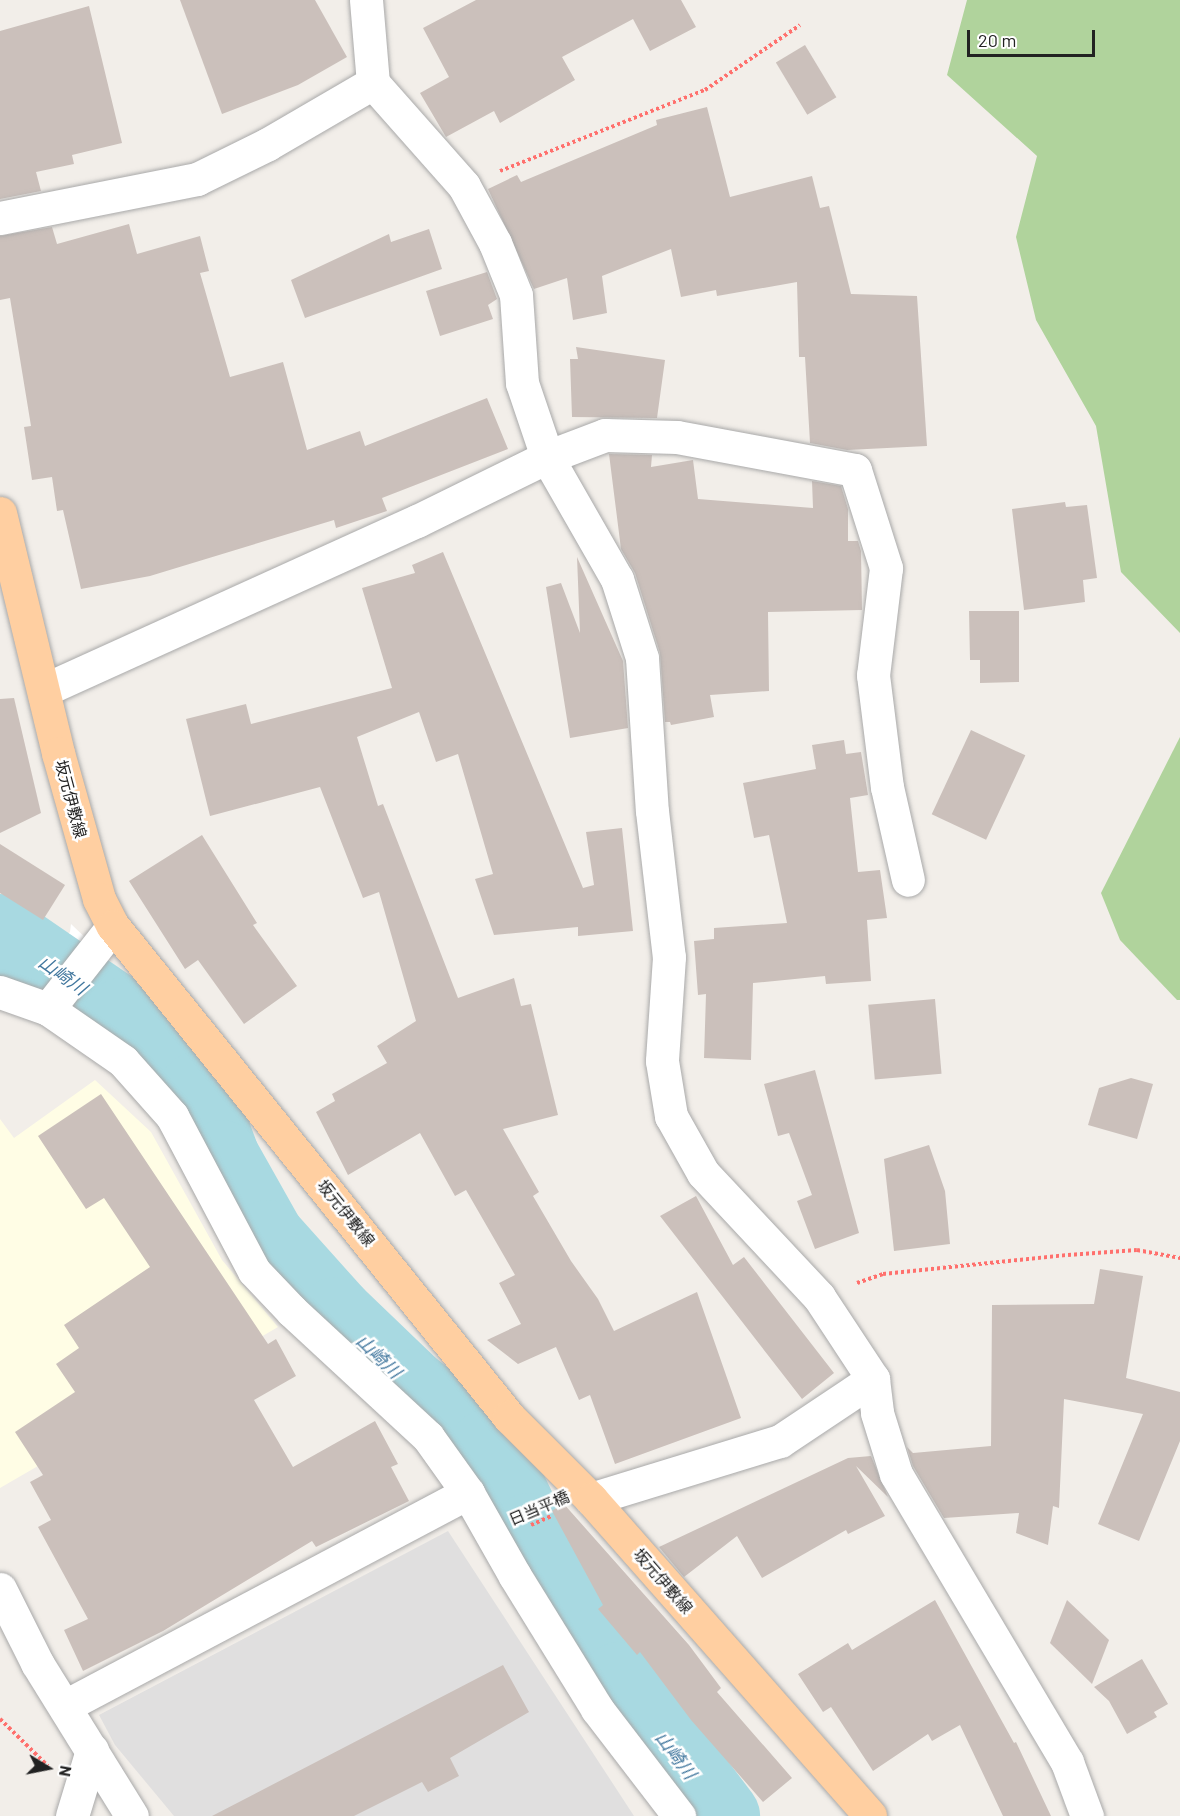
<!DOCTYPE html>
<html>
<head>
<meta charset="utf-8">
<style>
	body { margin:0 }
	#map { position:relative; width:1180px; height:1816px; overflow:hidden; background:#f2eee9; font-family:Barlow,"Noto Sans JP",sans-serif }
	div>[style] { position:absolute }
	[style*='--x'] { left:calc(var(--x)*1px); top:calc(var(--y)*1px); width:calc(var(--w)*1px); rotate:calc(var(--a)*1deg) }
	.residential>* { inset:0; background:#e0dfdf }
	.education>* { inset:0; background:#fffde5 }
	.forest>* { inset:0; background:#b0d39c }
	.pier>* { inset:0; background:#fff }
	.river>* { height:76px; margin:-38px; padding:0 38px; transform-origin:38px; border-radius:38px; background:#a8d9e1 }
	.building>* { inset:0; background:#cbc0bb; transform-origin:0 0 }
	.path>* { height:4px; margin-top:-2px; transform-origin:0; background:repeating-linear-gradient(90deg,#ff706d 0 3px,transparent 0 6px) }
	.roads { filter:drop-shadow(0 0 2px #a9a9a9) drop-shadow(0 0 2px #a9a9a9) }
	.minor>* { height:33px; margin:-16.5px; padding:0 16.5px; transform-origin:16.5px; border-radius:16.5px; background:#fff }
	.major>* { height:33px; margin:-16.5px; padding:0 16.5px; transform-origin:16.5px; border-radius:16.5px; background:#ffcfa1 }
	span { translate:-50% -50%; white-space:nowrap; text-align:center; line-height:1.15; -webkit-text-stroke:5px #fff; paint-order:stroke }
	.street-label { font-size:16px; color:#222 }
	.water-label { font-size:18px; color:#41779e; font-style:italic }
	.north { position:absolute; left:18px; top:1738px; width:60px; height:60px; -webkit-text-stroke:4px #fff; paint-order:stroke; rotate:100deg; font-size:16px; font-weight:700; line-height:24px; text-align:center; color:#222 }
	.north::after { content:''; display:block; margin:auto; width:21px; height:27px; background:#222; clip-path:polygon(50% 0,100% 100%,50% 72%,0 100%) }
	.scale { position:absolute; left:967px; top:30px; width:128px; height:27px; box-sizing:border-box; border:3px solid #222; border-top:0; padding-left:8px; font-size:18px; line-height:21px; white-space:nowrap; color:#222; -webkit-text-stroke:4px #fff; paint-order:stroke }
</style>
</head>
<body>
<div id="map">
	<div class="residential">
		<div style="clip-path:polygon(448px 1531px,634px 1816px,174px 1816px,115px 1745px,99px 1715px)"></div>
	</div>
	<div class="education">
		<div style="clip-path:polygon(95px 1080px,151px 1132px,222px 1260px,278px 1327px,0 1488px,0 1119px,14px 1138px)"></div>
	</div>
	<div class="forest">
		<div style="clip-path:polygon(967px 0,1180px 0,1180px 633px,1121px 572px,1096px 426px,1036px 320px,1016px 237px,1037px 156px,947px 75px)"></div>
		<div style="clip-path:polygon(1180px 737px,1180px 1000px,1177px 1000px,1120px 940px,1101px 893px)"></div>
	</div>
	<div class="pier">
		<div style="clip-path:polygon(71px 924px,114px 965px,86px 996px,85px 1012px,33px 971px,70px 932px)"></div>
	</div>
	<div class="river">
		<div style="--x:0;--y:932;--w:148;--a:34.5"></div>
		<div style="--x:122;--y:1016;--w:105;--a:44.6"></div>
		<div style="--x:197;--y:1090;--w:72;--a:69.8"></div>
		<div style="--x:222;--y:1158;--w:92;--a:60.6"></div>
		<div style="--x:267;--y:1238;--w:103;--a:48.1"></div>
		<div style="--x:336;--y:1315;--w:104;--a:43.8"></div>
		<div style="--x:411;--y:1387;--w:98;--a:37.9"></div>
		<div style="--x:488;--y:1447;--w:93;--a:64"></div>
		<div style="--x:529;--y:1531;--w:174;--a:58.9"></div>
		<div style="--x:619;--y:1680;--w:171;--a:52.9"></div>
	</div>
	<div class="building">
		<div style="clip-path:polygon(180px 0,315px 0,347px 57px,298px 85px,222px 114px)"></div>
		<div style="clip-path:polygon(476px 0,681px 0,696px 27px,650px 51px,633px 19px,562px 57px,575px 80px,500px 123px,494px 111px,446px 137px,420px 93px,449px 77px,423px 28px)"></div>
		<div style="clip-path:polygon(89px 6px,122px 143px,72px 155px,74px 164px,36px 172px,41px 191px,0 199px,0 31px)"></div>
		<div style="left:805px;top:45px;width:61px;height:34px;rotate:59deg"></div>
		<div style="clip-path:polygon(707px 107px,730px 197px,812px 176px,820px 208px,829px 206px,851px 294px,917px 296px,927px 446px,847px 450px,810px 443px,805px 357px,799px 357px,797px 282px,717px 296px,716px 290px,681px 297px,671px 249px,602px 276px,607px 313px,573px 320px,567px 278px,534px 289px,488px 189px,517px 175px,521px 182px,657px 125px,656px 120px)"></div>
		<div style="clip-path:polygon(129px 224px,137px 254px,200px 236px,209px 271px,200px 273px,230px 377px,283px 362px,307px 450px,360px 431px,365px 446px,487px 398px,508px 449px,382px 498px,387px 511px,336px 528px,334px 520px,150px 576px,81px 589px,63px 510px,57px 511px,52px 477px,32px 480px,24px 427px,31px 426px,10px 298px,0 300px,0 236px,52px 227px,57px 244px)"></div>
		<div style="clip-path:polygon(429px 229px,442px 269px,305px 318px,291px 280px,389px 234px,391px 242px)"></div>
		<div style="clip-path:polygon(487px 272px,497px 299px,488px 305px,493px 319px,440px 336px,426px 291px)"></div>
		<div style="clip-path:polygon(576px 347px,665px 360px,657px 418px,572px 417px,570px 359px,578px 359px)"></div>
		<div style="clip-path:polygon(609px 454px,652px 455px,651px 467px,693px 460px,698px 499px,813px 508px,812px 481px,841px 486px,848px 509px,848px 541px,858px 541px,861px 551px,862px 610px,768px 612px,769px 691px,710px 695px,714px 717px,671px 725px,670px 722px,665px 722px,660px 653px,635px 573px,621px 549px)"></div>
		<div style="clip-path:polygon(1065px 502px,1066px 507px,1087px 505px,1097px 578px,1083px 580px,1085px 602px,1024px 610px,1012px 509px)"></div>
		<div style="clip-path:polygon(443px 552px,583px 888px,594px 885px,586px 832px,622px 828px,633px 931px,578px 936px,578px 927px,494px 935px,475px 879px,493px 874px,458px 754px,436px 762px,419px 712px,357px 737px,378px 806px,383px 804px,458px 998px,514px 978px,521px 1006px,531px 1004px,558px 1115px,503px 1129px,539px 1192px,533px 1196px,571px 1261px,598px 1299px,614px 1331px,697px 1292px,741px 1418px,615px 1464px,590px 1395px,579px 1400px,556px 1347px,518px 1364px,487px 1340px,521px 1324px,499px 1283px,515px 1275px,466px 1190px,455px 1196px,420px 1133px,348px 1175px,316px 1112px,335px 1101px,332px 1094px,387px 1063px,377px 1046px,416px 1021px,379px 892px,363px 898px,320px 787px,210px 816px,186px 719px,246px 704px,251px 724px,392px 688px,362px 588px,415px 573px,412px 565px)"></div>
		<div style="clip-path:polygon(577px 557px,623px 661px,628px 728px,570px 738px,546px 587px,561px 583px,580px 633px)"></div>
		<div style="clip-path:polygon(969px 611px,1019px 611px,1019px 682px,980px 683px,980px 660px,970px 660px)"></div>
		<div style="clip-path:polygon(14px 698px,41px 813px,0 833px,0 699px)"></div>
		<div style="left:971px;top:730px;width:60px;height:93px;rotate:25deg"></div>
		<div style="clip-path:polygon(844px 740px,846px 754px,861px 752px,868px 795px,850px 798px,858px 872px,880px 870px,887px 918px,867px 920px,871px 981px,826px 984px,825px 976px,753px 983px,751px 1060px,704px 1058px,706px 994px,698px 995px,694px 941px,714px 939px,714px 928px,787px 923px,769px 835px,754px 838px,743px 783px,816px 769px,812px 745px)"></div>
		<div style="clip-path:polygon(202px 835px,257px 923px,253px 925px,297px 986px,244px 1024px,198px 960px,185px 969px,129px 881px)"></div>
		<div style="clip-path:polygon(0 844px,65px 885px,43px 920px,0 893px)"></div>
		<div style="left:935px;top:999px;width:75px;height:67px;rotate:85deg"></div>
		<div style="clip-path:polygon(815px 1070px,859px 1233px,815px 1249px,797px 1201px,812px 1195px,789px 1133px,778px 1136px,764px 1084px)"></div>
		<div style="clip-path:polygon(1131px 1078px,1153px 1084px,1137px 1139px,1088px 1125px,1099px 1088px)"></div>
		<div style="clip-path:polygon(101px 1094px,268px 1344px,276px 1339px,296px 1376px,254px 1400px,293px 1467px,375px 1421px,398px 1464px,391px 1467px,409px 1501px,316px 1547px,312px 1541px,163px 1631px,83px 1671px,64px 1630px,88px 1619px,38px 1527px,51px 1520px,30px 1482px,43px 1475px,15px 1432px,75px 1392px,56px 1364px,79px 1348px,64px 1325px,150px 1267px,104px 1198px,86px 1209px,38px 1136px)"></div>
		<div style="clip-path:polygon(929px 1145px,945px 1191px,950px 1244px,894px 1251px,884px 1159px)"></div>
		<div style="clip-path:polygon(696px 1196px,733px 1265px,744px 1257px,834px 1373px,802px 1399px,660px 1216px)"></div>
		<div style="clip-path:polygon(1100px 1269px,1143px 1276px,1126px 1378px,1180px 1392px,1180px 1441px,1139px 1541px,1098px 1524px,1143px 1414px,1064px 1399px,1059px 1508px,1053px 1506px,1048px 1545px,1016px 1533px,1019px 1513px,944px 1518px,913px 1466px,907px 1447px,913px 1453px,991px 1446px,992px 1305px,1094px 1304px)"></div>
		<div style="clip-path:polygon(871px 1456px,888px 1497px,856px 1466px,885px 1516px,848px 1534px,846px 1530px,762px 1578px,737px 1536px,684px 1577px,659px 1547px,848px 1458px)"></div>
		<div style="clip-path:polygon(563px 1503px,689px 1645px,721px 1688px,717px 1692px,792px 1778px,763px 1802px,691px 1720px,640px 1652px,637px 1655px,598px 1609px,603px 1605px,552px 1511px)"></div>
		<div style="clip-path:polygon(935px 1600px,1014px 1743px,1016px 1742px,1051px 1816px,1003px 1816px,960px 1725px,932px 1741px,928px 1734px,873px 1771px,831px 1707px,823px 1712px,798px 1674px,848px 1643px,852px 1650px)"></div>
		<div style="clip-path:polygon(1067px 1600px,1109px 1640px,1092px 1684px,1050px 1643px)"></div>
		<div style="clip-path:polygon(1142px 1659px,1168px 1704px,1154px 1712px,1157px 1717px,1127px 1734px,1109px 1701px,1094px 1687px)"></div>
		<div style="clip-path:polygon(503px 1665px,529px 1712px,450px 1758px,459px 1776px,428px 1792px,422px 1782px,354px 1816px,212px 1816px)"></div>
	</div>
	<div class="path">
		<div style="--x:500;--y:171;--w:220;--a:-21.6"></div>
		<div style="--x:705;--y:90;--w:115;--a:-34.4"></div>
		<div style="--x:857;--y:1283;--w:28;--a:-19"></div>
		<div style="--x:883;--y:1274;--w:186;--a:-5.9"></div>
		<div style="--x:1068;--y:1255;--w:69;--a:-4.1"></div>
		<div style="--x:1137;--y:1250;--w:44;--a:10.5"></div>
		<div style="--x:531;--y:1525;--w:22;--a:-24"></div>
		<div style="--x:0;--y:1719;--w:67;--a:44.4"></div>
	</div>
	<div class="roads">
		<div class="minor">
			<div style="--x:366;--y:0;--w:83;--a:85.2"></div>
			<div style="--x:373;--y:83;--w:137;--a:48.5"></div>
			<div style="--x:464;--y:186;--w:65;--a:61.5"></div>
			<div style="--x:495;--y:243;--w:56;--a:68"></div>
			<div style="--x:516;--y:295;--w:88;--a:86.1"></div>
			<div style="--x:522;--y:383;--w:78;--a:71.3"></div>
			<div style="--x:547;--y:457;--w:141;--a:60.2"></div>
			<div style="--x:617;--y:579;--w:83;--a:72.4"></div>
			<div style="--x:642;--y:658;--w:153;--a:86.3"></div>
			<div style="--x:652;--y:811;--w:147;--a:83.4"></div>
			<div style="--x:669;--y:957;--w:104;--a:93.9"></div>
			<div style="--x:662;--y:1061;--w:56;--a:80.7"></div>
			<div style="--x:671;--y:1116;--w:65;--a:60.7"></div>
			<div style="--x:703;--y:1173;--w:170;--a:46.9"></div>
			<div style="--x:819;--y:1297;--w:98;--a:56.6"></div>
			<div style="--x:873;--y:1379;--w:34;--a:83"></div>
			<div style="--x:877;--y:1413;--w:64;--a:72.7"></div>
			<div style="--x:896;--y:1474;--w:335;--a:59.3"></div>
			<div style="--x:1067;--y:1762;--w:58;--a:69.7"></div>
			<div style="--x:0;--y:218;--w:201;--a:-11.2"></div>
			<div style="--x:197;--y:179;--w:79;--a:-26.2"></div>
			<div style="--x:268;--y:144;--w:121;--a:-30.2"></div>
			<div style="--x:44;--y:690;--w:409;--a:-24.4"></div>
			<div style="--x:417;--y:521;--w:145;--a:-26.2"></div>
			<div style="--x:547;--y:457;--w:62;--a:-20.8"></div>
			<div style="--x:605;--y:435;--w:72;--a:1.6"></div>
			<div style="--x:677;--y:437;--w:181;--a:10.5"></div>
			<div style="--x:855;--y:470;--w:103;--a:72.4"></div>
			<div style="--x:886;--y:568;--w:108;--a:96.9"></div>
			<div style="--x:873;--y:675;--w:113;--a:82.9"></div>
			<div style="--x:887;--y:787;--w:95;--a:77.3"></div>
			<div style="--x:0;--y:992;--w:51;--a:19.5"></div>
			<div style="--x:48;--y:1009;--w:91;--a:34.7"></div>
			<div style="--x:123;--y:1061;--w:74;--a:48.3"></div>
			<div style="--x:172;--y:1116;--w:175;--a:62.1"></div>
			<div style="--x:254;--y:1271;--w:55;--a:46.5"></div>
			<div style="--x:292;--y:1311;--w:185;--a:42.8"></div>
			<div style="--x:428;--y:1437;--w:69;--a:54.5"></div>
			<div style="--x:468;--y:1493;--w:95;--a:60.5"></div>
			<div style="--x:515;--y:1576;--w:156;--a:58.3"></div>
			<div style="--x:597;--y:1709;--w:135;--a:52.5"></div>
			<div style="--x:48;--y:1009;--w:105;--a:-51.9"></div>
			<div style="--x:591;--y:1499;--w:198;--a:-17.1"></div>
			<div style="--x:780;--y:1441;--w:112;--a:-33.7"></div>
			<div style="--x:0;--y:1589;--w:83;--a:63.4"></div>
			<div style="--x:37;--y:1663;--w:180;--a:58.2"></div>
			<div style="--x:65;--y:1706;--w:456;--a:-27.9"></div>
			<div style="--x:72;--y:1816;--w:69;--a:-73.1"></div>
		</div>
		<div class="major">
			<div style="--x:0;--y:513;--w:247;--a:76.4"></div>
			<div style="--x:58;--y:753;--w:152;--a:74.3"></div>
			<div style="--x:99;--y:899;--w:30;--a:63"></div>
			<div style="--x:113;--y:926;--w:631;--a:51.11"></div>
			<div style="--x:509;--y:1417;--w:116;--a:45"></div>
			<div style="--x:591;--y:1499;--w:422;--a:48.6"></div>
		</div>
	</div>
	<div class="street-label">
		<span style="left:71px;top:799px;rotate:75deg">坂元伊敷線</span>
		<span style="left:346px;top:1213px;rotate:51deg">坂元伊敷線</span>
		<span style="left:539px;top:1508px;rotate:-23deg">日当平橋</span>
		<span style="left:663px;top:1581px;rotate:49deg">坂元伊敷線</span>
	</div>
	<div class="water-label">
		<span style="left:63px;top:975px;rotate:35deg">山崎川</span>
		<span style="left:379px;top:1356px;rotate:44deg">山崎川</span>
		<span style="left:676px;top:1755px;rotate:53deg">山崎川</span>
	</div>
	<div class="north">N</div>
	<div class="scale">20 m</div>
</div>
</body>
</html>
